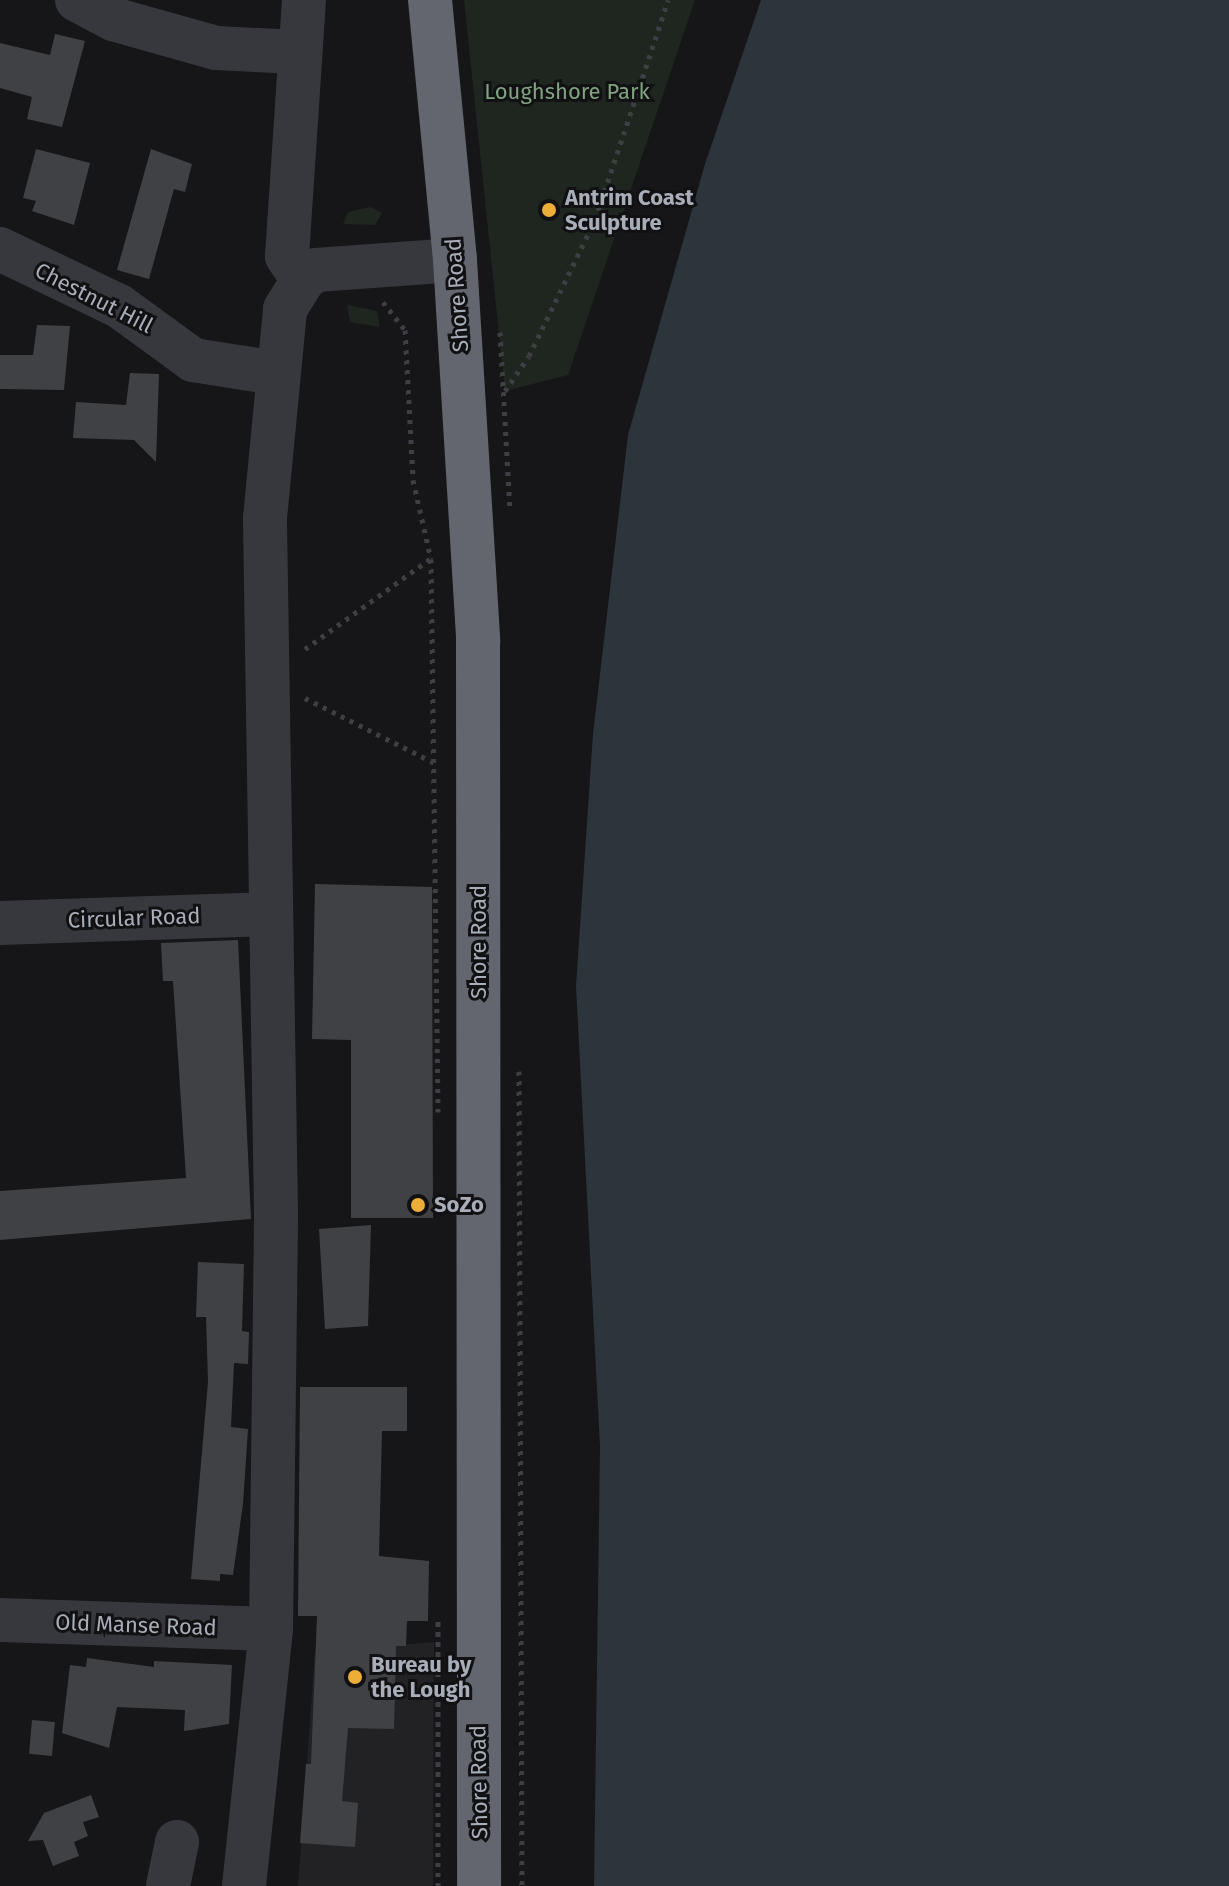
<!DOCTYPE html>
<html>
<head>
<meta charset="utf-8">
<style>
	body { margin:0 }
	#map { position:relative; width:1229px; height:1886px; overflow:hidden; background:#161618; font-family:"Fira Sans",sans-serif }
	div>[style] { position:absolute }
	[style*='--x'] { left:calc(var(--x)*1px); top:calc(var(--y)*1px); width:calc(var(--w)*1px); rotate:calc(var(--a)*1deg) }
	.built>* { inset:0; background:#222225 }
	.green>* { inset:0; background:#1e261f }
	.water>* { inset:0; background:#2c353c }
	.building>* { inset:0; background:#404145; transform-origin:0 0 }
	.path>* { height:5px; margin-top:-2.5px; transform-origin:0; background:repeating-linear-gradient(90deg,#3d3f44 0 4px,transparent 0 10px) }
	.minor>* { height:44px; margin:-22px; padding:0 22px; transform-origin:22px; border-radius:22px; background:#37383d }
	.highway>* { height:44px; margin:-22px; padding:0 22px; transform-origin:22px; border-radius:22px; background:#63666e }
	.dots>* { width:22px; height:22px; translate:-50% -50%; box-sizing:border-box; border:4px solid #111113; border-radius:50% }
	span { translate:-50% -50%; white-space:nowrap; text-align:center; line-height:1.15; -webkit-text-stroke:6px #111113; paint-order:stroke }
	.park-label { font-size:22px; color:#80a281 }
	.poi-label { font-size:22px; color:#a8adb8; font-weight:700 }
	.left { translate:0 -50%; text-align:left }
	.street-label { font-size:22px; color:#a8adb8 }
</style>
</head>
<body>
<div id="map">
	<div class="built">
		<div style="clip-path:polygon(434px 1642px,433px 1886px,298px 1886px,315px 1652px)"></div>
	</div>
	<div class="green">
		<div style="clip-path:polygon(464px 0,695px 0,568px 375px,505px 391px)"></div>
		<div style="clip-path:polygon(371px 207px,382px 213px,375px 225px,343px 224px,348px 212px)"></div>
		<div style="clip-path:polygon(347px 305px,377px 311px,380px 327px,350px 322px)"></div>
	</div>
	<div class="water">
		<div style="clip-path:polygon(761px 0,1229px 0,1229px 1886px,594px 1886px,600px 1446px,576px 986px,593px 734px,628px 435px,705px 164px)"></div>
	</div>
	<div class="building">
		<div style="clip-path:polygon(55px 34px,85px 41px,62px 127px,27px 119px,32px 97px,0 88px,0 43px,50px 55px)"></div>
		<div style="clip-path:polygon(36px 149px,90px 163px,74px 225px,32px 211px,36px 201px,23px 198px)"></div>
		<div style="clip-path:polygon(151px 149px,192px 164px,185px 192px,174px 189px,149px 279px,117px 270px)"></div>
		<div style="clip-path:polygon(37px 325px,70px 326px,64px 390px,0 389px,0 355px,33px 355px)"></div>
		<div style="clip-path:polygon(130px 373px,159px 374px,156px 462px,134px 440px,73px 438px,76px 402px,126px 405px)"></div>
		<div style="clip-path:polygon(315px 884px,432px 887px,433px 1218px,351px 1218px,351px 1040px,312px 1039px)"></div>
		<div style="clip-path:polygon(238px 940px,251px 1219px,0 1240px,0 1191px,186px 1178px,173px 981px,163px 981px,161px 943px)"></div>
		<div style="clip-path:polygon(371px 1225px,368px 1326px,325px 1329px,319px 1229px)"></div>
		<div style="clip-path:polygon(198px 1262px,244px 1264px,242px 1331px,249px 1332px,248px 1364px,234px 1363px,231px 1427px,248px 1429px,243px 1504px,233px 1575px,220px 1574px,220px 1581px,191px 1579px,208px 1382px,206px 1317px,196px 1317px)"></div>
		<div style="clip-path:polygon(300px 1387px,407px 1387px,407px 1431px,382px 1431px,379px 1556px,429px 1561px,428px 1621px,407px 1621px,406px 1646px,396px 1646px,394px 1729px,348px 1728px,342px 1801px,358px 1803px,355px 1847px,300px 1843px,306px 1764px,311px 1764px,317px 1616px,298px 1616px)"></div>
		<div style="clip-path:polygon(87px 1658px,154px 1667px,154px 1661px,232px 1665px,229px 1724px,184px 1731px,185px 1710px,117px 1707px,109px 1748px,62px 1733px,70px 1665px,86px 1667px)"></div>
		<div style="left:32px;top:1720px;width:23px;height:34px;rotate:5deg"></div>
		<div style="clip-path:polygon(91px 1795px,99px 1817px,83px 1822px,88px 1836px,74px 1842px,79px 1856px,53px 1866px,43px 1840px,28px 1841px,44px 1813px)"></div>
	</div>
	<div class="path">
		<div style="--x:383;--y:302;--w:36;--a:52"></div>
		<div style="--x:405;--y:330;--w:150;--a:86.9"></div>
		<div style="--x:413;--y:480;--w:81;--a:77.2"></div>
		<div style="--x:431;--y:559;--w:553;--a:89.27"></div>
		<div style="--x:500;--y:332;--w:177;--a:86.8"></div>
		<div style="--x:505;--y:391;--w:42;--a:-55.6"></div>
		<div style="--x:529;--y:356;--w:151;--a:-64.1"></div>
		<div style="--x:595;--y:220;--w:232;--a:-71.6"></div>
		<div style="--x:305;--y:649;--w:154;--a:-35.8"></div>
		<div style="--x:305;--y:698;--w:148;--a:26.6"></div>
		<div style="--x:519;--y:1071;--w:815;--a:89.79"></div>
		<div style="--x:438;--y:1886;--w:268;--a:-90"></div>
	</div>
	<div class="minor">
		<div style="--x:77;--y:0;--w:41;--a:27.8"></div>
		<div style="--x:113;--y:19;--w:107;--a:15.7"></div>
		<div style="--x:216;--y:48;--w:82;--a:2.8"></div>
		<div style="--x:0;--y:249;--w:132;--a:25.6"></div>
		<div style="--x:119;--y:306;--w:92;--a:36.1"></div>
		<div style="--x:193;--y:360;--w:84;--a:8.9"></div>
		<div style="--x:303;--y:280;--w:16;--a:-38"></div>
		<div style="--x:316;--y:270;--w:139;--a:-4.1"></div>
		<div style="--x:0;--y:923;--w:269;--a:-1.9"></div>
		<div style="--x:0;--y:1620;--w:271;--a:1.9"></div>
		<div style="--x:168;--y:1886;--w:45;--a:-78.4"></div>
		<div style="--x:244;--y:1886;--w:258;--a:-84"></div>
		<div style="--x:271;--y:1629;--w:415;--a:-89.3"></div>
		<div style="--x:276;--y:1214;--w:696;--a:-90.91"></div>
		<div style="--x:265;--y:518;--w:210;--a:-84.5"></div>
		<div style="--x:285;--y:309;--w:34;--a:-58"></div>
		<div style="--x:303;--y:280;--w:29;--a:-124"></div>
		<div style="--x:287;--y:256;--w:257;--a:-86.2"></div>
	</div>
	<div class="highway">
		<div style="--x:430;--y:0;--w:261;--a:84.5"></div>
		<div style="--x:455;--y:260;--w:382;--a:86.5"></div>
		<div style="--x:478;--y:641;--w:1245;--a:89.95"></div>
	</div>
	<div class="dots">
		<div style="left:549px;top:210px;background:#edad39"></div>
		<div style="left:418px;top:1205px;background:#edad39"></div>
		<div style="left:355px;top:1677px;background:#edad39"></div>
	</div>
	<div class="park-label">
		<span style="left:567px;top:92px">Loughshore Park</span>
	</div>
	<div class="poi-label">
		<span class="left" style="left:565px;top:210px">Antrim Coast<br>Sculpture</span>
		<span class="left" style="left:434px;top:1205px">SoZo</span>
		<span class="left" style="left:371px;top:1677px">Bureau by<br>the Lough</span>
	</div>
	<div class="street-label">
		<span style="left:457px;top:295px;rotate:-94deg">Shore Road</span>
		<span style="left:94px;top:298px;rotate:27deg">Chestnut Hill</span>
		<span style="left:134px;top:918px;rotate:-2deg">Circular Road</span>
		<span style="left:479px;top:942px;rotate:-90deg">Shore Road</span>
		<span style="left:136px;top:1625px;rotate:2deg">Old Manse Road</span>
		<span style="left:479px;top:1782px;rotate:-91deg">Shore Road</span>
	</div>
</div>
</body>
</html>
